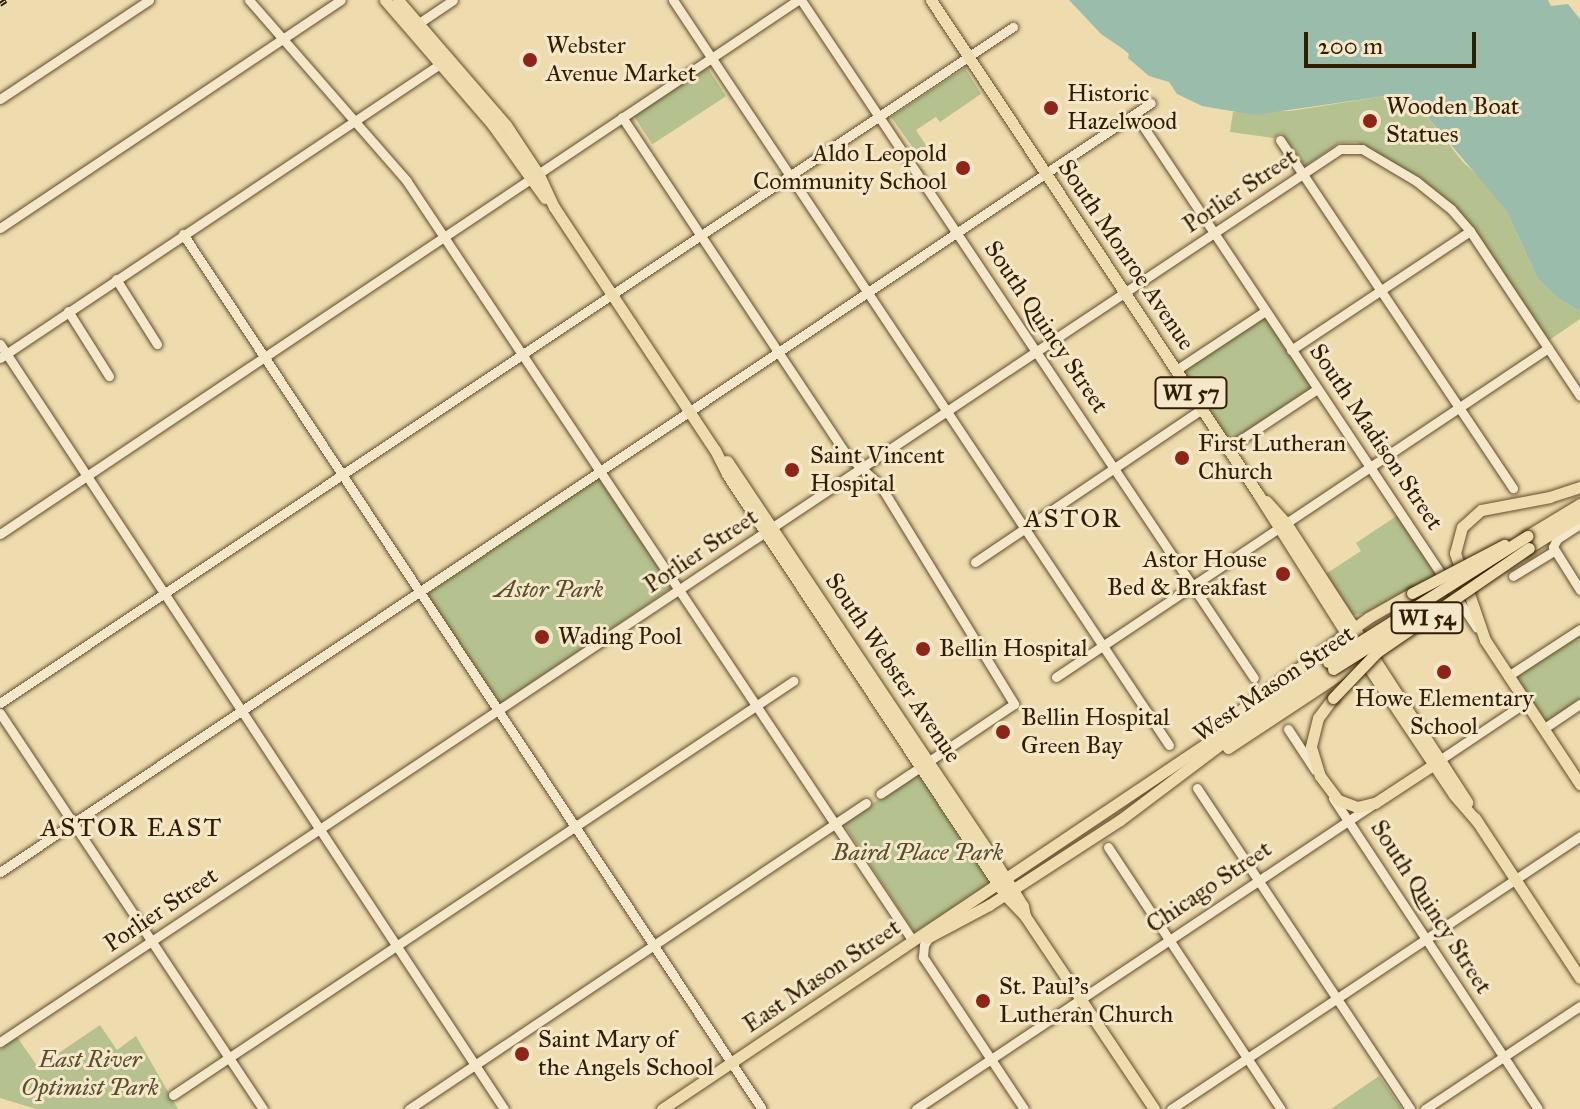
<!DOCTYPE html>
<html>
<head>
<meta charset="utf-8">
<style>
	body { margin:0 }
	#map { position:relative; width:1580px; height:1109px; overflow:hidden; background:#efdcae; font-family:"IM FELL Great Primer",serif }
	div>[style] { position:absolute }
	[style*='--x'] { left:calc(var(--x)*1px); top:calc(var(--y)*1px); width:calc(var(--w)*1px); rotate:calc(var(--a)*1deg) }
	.green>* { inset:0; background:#b5c18e; transform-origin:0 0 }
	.water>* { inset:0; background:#9abcaa }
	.roads { filter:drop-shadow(0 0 2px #614d2c) drop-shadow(0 0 2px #614d2c) }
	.minor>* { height:9px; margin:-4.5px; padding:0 4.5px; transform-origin:4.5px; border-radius:4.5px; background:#f5e8ca }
	.major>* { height:11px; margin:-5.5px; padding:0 5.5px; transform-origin:5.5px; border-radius:5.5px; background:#efdcae }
	.rail>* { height:5px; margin-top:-2.5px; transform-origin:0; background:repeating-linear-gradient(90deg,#f5e8ca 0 6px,#321d00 0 12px); box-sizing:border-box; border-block:2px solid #321d00 }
	.bridges { filter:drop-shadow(0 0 2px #321d00) drop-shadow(0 0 2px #321d00) }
	.major-bridge>* { height:11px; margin:-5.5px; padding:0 5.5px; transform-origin:5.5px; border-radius:5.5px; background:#efdcae }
	.dots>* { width:22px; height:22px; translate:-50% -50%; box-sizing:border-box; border:4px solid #f5e8ca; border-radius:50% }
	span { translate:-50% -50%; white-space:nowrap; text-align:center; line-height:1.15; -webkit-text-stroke:6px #f5e8ca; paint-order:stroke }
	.shield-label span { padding:2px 6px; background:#f5e8ca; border:2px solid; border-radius:6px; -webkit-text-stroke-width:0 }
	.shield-label { font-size:22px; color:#321d00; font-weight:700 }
	.poi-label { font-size:24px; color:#321d00 }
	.left { translate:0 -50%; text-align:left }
	.right { translate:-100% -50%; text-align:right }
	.street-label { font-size:24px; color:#321d00 }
	.park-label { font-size:24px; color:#594e2b; font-style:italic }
	.neighbourhood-label { font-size:26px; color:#321d00; letter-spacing:2px }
	.scale { position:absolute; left:1304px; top:32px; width:172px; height:36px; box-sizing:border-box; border:4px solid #321d00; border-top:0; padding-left:10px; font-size:24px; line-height:28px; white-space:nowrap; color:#321d00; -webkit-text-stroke:6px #f5e8ca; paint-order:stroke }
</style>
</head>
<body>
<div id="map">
	<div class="green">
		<div style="left:707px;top:67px;width:35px;height:88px;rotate:57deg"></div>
		<div style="clip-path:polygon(965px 68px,981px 94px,940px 122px,936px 117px,916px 130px,929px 150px,919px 156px,891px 117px)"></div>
		<div style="clip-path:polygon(1421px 78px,1408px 108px,1424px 113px,1463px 162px,1491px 188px,1506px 210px,1538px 279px,1560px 300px,1580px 311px,1580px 319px,1548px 341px,1460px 213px,1416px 175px,1356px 142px,1339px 143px,1305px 166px,1281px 133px,1274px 138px,1230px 132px,1233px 112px,1290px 111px,1392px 95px)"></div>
		<div style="left:1265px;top:311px;width:94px;height:107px;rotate:56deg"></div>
		<div style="left:600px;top:477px;width:132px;height:210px;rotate:56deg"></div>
		<div style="clip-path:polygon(1398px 515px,1438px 576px,1363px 614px,1352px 615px,1324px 575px,1361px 551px,1356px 543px)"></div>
		<div style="clip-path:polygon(1580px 634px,1580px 699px,1544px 723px,1515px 677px)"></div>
		<div style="left:921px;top:772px;width:131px;height:93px;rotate:57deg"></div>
		<div style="clip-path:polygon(100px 1025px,117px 1050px,136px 1036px,178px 1109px,36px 1109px,0 1098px,0 1049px,17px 1037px,38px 1067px)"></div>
		<div style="clip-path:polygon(1379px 1076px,1402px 1109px,1331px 1109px)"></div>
	</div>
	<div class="water">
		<div style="clip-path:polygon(1069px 0,1548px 0,1551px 6px,1568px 4px,1580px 19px,1580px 311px,1560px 300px,1538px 279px,1506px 210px,1424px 113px,1408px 108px,1392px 95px,1255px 115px,1202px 106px,1177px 94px,1169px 82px,1149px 76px,1128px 58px,1129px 54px,1123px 49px,1101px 34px)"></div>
	</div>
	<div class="roads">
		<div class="minor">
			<div style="--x:249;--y:0;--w:239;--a:48.9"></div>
			<div style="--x:406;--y:180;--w:914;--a:56.33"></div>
			<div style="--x:673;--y:0;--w:895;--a:56.35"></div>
			<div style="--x:801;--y:0;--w:815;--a:56.25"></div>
			<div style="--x:413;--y:27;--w:48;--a:-34"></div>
			<div style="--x:0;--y:99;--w:179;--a:-33.6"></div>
			<div style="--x:1135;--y:114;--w:617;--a:56.36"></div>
			<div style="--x:622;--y:117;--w:405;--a:56.4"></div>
			<div style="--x:846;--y:454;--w:46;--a:42.4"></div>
			<div style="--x:880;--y:485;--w:257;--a:58.5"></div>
			<div style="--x:1014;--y:704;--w:161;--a:146.1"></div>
			<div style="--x:1280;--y:140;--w:419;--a:56.2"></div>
			<div style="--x:0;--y:228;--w:410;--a:-33.8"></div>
			<div style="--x:183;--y:234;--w:1049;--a:56.51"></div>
			<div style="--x:116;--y:279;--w:77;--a:57.8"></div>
			<div style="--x:68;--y:311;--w:77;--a:57.8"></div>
			<div style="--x:0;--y:344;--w:916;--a:56.62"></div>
			<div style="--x:1291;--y:350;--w:215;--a:-33.6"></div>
			<div style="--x:0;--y:358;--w:533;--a:-33.75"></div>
			<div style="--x:1176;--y:370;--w:107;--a:-33.5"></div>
			<div style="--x:1228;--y:448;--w:107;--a:-33.5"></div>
			<div style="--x:1580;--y:524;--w:27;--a:147"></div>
			<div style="--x:1557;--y:539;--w:9;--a:117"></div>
			<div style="--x:1553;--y:547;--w:51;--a:57.9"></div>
			<div style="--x:0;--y:534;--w:960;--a:-33.79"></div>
			<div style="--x:975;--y:562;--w:274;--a:-34"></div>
			<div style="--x:1513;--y:576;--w:48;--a:-31.4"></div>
			<div style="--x:1508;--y:676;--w:86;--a:-33.1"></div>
			<div style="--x:1056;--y:677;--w:592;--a:-33.77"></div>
			<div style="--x:0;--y:703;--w:1218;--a:-33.72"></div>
			<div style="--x:0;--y:713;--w:475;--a:56.4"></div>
			<div style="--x:1288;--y:729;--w:49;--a:56.6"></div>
			<div style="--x:1543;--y:729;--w:45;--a:-34"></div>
			<div style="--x:1441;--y:759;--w:102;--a:-33.8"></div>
			<div style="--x:1197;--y:788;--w:385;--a:56.4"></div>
			<div style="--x:1333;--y:798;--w:372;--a:56.6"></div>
			<div style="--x:1108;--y:847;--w:314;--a:56.6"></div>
			<div style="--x:0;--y:872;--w:1384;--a:-33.75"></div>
			<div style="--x:929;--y:937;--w:9;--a:122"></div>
			<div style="--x:924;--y:945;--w:12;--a:95"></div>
			<div style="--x:923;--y:957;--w:182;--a:56.4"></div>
			<div style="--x:0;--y:1042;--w:1610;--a:-33.68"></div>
			<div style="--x:1340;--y:149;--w:22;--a:0"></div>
			<div style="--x:1362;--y:149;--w:63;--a:30.7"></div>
			<div style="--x:1416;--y:181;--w:45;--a:38.7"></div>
			<div style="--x:1451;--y:209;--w:29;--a:49"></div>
			<div style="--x:1470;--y:231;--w:198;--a:56.3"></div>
			<div style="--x:173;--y:1095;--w:746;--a:-33.73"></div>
			<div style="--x:409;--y:1109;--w:550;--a:-33.81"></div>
			<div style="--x:916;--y:1109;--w:548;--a:-33.69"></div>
			<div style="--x:1171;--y:1109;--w:492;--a:-33.7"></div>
			<div style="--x:1425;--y:1109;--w:186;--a:-33.6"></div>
		</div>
		<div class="major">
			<div style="--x:385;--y:0;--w:164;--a:49.2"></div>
			<div style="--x:492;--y:124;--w:91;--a:54.4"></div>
			<div style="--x:398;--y:0;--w:165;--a:49.2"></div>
			<div style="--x:506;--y:125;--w:60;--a:56.6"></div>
			<div style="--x:539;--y:175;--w:35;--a:65"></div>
			<div style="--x:554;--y:207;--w:291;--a:56.5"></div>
			<div style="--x:715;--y:450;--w:27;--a:63"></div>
			<div style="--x:727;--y:474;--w:505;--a:56.56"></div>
			<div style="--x:1005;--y:895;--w:29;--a:46"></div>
			<div style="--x:1025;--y:916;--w:232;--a:56.2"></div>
			<div style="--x:931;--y:0;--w:592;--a:56.5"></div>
			<div style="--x:1258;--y:494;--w:167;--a:57.7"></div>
			<div style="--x:1347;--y:635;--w:192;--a:56.2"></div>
			<div style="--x:1454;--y:795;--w:35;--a:49"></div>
			<div style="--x:727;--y:461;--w:474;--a:56.2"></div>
			<div style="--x:991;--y:855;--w:60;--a:57.9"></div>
			<div style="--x:1023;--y:906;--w:10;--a:79"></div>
			<div style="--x:1580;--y:487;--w:32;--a:162"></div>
			<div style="--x:1550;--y:497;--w:70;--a:169.3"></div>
			<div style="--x:1481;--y:510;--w:25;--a:138"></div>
			<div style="--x:1462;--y:527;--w:27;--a:105"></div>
			<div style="--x:1455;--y:553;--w:92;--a:71"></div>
			<div style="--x:1485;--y:640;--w:173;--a:56.6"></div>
			<div style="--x:1266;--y:501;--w:30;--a:48"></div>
			<div style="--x:1286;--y:523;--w:333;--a:57"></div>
			<div style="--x:1527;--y:536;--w:62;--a:-31.1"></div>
			<div style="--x:1523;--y:551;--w:67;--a:-31.6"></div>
			<div style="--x:1333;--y:698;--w:25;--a:127"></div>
			<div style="--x:1318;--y:718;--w:30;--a:104"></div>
			<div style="--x:1311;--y:747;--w:30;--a:73"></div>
			<div style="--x:1320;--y:776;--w:30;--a:53"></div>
			<div style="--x:1338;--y:800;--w:20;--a:20"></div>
			<div style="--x:1357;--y:807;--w:18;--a:-13"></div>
			<div style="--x:1375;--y:803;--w:77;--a:-33.3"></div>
			<div style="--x:1241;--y:710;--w:157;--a:-35.9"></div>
			<div style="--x:1368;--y:618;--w:51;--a:-29.6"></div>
			<div style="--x:1228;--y:748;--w:167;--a:-33.5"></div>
			<div style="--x:1475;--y:818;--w:191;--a:56.7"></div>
			<div style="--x:927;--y:938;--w:70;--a:-28"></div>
			<div style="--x:989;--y:905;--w:156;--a:-33"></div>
			<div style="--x:1120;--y:820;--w:163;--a:-37"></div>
			<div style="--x:1250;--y:722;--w:98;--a:-32.6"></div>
			<div style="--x:662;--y:1109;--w:802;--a:-33.87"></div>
		</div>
	</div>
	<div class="rail">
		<div style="--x:0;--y:4;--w:7;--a:-34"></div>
	</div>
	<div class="bridges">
		<div class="major-bridge">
			<div style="--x:1412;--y:593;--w:104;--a:-27.6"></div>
			<div style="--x:1328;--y:662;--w:236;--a:-32.3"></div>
			<div style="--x:1333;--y:669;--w:83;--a:-32.2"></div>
			<div style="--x:1333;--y:698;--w:64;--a:-46.3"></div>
			<div style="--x:1377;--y:652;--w:184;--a:-34.4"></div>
		</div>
	</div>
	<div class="dots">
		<div style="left:530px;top:60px;background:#8f2418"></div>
		<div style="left:1051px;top:108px;background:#8f2418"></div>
		<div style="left:1370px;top:121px;background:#8f2418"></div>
		<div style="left:963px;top:168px;background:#8f2418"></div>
		<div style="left:1182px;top:458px;background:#8f2418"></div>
		<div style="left:792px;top:470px;background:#8f2418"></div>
		<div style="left:1283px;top:574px;background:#8f2418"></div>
		<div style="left:542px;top:637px;background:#8f2418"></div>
		<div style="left:923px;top:649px;background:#8f2418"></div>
		<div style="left:1444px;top:672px;background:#8f2418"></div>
		<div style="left:1003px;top:732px;background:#8f2418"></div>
		<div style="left:983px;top:1001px;background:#8f2418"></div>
		<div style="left:522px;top:1054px;background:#8f2418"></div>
	</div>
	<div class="shield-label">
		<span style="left:1191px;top:393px">WI 57</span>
		<span style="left:1427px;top:618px">WI 54</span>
	</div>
	<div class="poi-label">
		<span class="left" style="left:546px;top:60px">Webster<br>Avenue Market</span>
		<span class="left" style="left:1067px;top:108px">Historic<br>Hazelwood</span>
		<span class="left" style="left:1386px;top:121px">Wooden Boat<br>Statues</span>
		<span class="right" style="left:947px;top:168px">Aldo Leopold<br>Community School</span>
		<span class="left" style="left:1198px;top:458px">First Lutheran<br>Church</span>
		<span class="left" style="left:810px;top:470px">Saint Vincent<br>Hospital</span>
		<span class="right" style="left:1267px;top:574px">Astor House<br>Bed &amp; Breakfast</span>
		<span class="left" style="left:558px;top:637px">Wading Pool</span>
		<span class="left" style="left:939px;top:649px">Bellin Hospital</span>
		<span style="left:1444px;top:713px">Howe Elementary<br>School</span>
		<span class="left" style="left:1021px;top:732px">Bellin Hospital<br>Green Bay</span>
		<span class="left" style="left:999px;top:1001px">St. Paul's<br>Lutheran Church</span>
		<span class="left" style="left:538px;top:1054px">Saint Mary of<br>the Angels School</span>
	</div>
	<div class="street-label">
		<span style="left:1240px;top:191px;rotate:-34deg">Porlier Street</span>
		<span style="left:1126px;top:255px;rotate:56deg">South Monroe Avenue</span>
		<span style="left:1046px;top:327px;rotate:56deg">South Quincy Street</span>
		<span style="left:1376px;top:437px;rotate:56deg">South Madison Street</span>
		<span style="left:701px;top:551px;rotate:-34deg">Porlier Street</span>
		<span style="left:893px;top:668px;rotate:56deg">South Webster Avenue</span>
		<span style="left:1274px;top:684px;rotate:-34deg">West Mason Street</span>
		<span style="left:1209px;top:887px;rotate:-34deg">Chicago Street</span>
		<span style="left:1431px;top:907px;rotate:57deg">South Quincy Street</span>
		<span style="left:161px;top:910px;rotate:-34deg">Porlier Street</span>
		<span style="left:822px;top:976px;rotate:-34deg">East Mason Street</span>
	</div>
	<div class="park-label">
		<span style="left:549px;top:590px">Astor Park</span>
		<span style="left:918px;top:853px">Baird Place Park</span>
		<span style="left:90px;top:1074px">East River<br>Optimist Park</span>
	</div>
	<div class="neighbourhood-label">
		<span style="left:1073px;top:519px">ASTOR</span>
		<span style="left:132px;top:828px">ASTOR EAST</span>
	</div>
	<div class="scale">200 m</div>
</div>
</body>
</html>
